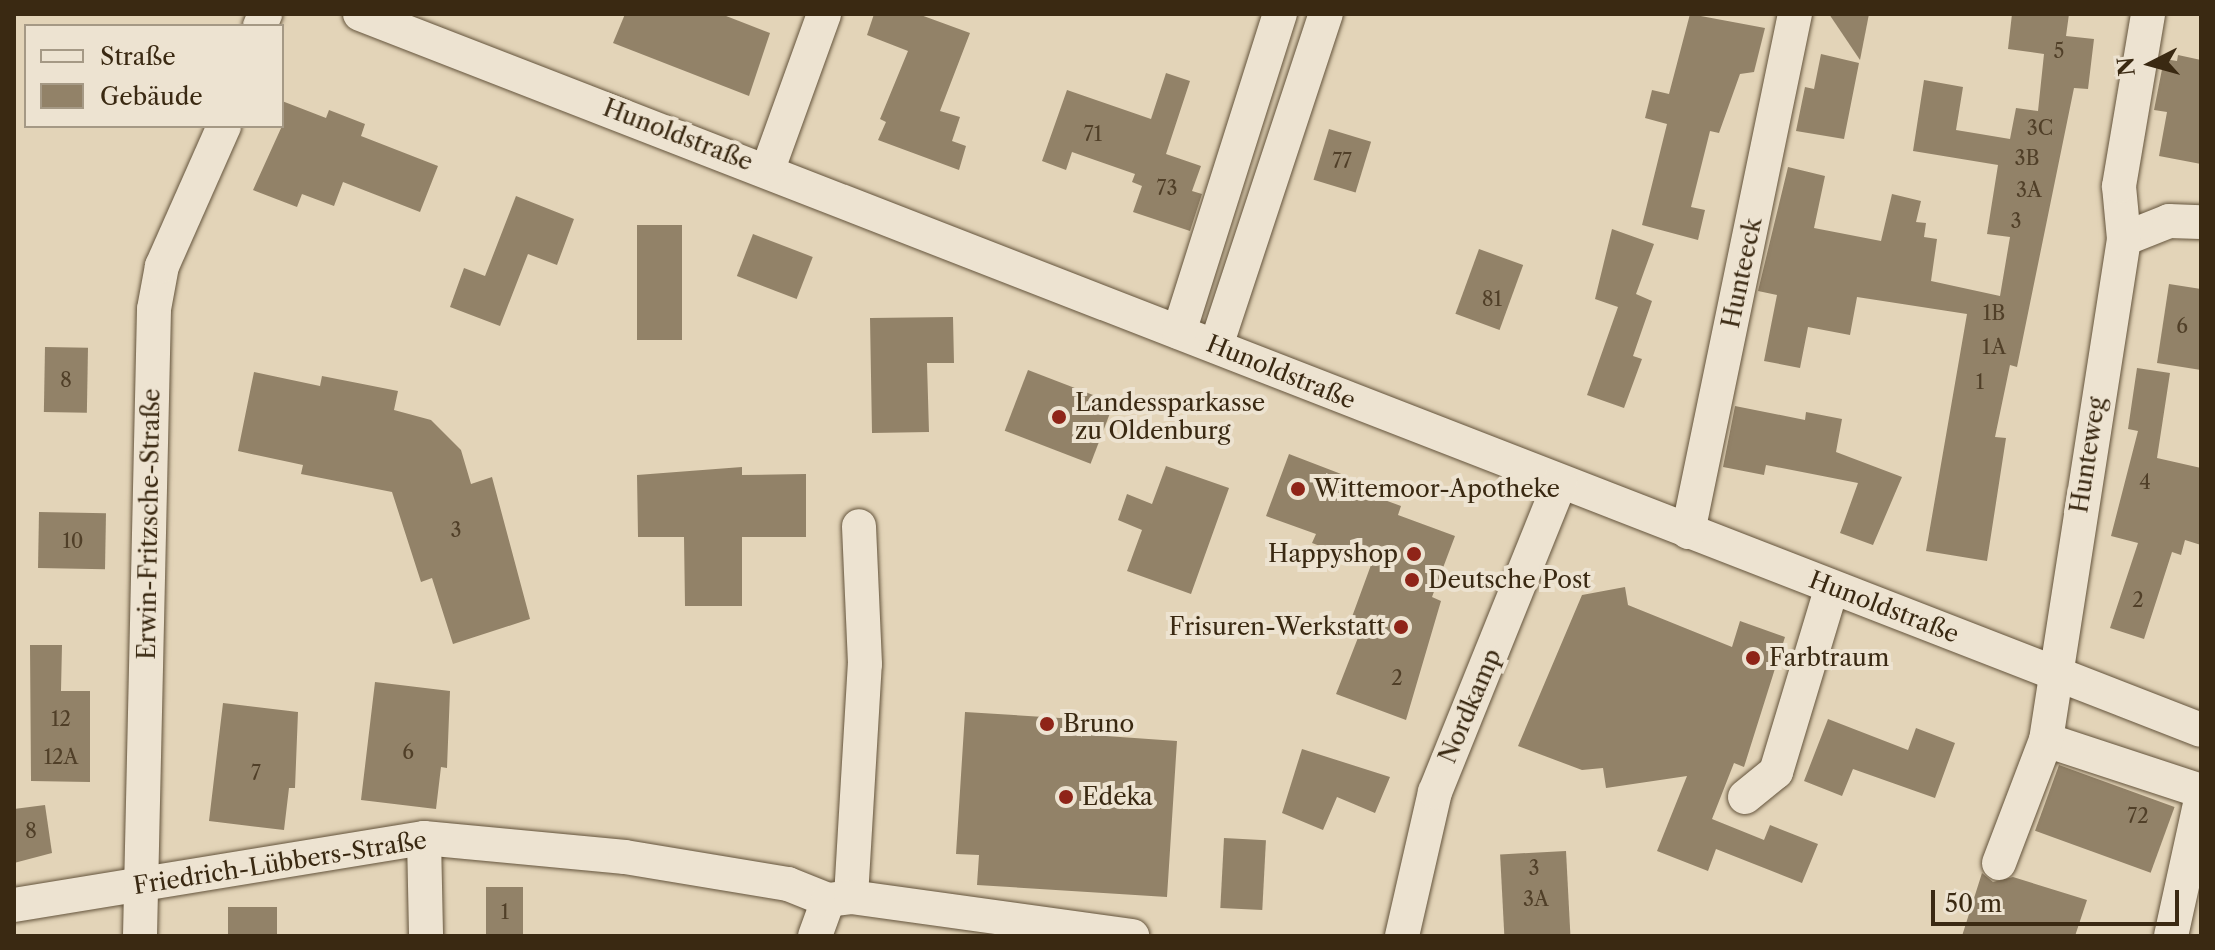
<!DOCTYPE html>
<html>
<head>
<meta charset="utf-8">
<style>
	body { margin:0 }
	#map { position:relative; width:2215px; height:950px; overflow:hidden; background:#e3d4b8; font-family:"Libre Caslon Text",serif }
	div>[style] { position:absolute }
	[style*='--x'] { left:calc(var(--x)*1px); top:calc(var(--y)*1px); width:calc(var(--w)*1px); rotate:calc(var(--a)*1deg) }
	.building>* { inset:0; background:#928268; transform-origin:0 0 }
	.roads { filter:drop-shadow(0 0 2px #64543c) drop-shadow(0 0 2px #64543c) }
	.minor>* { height:34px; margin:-17px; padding:0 17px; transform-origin:17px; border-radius:17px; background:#ede3d1 }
	.dots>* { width:22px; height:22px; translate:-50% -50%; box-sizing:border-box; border:4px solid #ede3d1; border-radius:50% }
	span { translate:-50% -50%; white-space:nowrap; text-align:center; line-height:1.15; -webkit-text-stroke:8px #ede3d1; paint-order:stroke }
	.number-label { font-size:20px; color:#503f28 }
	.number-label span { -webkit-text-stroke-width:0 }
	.street-label { font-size:24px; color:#3a2912 }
	.poi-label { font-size:24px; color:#3a2912 }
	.left { translate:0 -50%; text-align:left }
	.right { translate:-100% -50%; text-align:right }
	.frame { position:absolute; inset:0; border:16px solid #3a2912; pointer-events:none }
	.legend { position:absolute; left:24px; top:24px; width:260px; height:104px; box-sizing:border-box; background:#ede3d1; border:2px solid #a59985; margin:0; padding:10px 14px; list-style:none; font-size:24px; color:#3a2912 }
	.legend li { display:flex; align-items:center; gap:16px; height:40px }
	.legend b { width:40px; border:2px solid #a59985 }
	.north { position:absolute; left:2111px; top:24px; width:80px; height:80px; -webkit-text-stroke:6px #ede3d1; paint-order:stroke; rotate:264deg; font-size:22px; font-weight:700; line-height:32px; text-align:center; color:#3a2912 }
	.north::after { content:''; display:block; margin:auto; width:28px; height:36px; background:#3a2912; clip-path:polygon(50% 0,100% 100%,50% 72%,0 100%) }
	.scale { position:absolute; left:1931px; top:890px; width:248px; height:36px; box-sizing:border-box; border:4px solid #3a2912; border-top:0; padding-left:10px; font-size:24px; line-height:28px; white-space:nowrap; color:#3a2912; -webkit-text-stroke:6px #ede3d1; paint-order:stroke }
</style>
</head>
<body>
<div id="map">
	<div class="building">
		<div style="clip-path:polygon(625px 14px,721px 14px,770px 33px,749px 96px,613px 43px)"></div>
		<div style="clip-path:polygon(874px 14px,918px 14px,970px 33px,940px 111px,960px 117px,952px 141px,966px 146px,959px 170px,878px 140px,886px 122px,880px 119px,908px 51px,867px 35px)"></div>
		<div style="clip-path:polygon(1690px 14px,1765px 28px,1754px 72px,1740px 74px,1719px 133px,1710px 131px,1691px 207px,1705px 210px,1698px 240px,1642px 225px,1667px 124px,1645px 118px,1652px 90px,1669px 94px)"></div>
		<div style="clip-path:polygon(1829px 14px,1869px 14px,1860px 60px)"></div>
		<div style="clip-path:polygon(2012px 14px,2069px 14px,2066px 36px,2094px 39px,2088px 89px,2074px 88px,2017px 367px,2010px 365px,1995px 437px,2006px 438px,1987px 561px,1926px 551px,1967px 314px,1857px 297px,1850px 335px,1808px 327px,1800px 368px,1764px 361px,1777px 295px,1758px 291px,1788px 167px,1825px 176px,1814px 228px,1881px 241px,1892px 194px,1921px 201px,1916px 222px,1926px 223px,1924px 237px,1937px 239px,1931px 281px,2000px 296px,2010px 237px,1987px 234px,1998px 165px,1913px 151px,1924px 80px,1963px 87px,1956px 130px,2010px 139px,2016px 108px,2038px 111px,2044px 54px,2008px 49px)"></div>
		<div style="clip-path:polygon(1821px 54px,1859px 63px,1844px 139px,1796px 131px,1805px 87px,1814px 89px)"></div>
		<div style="clip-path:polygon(2178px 55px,2201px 60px,2201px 164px,2159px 156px,2167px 112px,2154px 110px,2164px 59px,2177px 61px)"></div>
		<div style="clip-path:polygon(1166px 73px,1190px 81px,1166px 154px,1201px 166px,1192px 191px,1202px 194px,1190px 231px,1133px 212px,1142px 186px,1132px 182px,1135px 174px,1072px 152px,1066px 170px,1042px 161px,1067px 90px,1151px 119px)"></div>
		<div style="clip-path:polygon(282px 101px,326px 118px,329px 110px,365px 124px,361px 136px,438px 166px,420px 212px,343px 182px,334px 206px,302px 194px,297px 207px,253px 190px,282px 126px)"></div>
		<div style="left:1329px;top:129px;width:44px;height:53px;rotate:17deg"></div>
		<div style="clip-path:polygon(516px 196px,574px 219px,557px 265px,528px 254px,500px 326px,450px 307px,464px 268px,485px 276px)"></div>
		<div style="left:637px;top:225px;width:45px;height:115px"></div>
		<div style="clip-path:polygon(1612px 229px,1654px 244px,1636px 294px,1652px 301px,1633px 356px,1642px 359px,1624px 408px,1587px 395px,1618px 307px,1595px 299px)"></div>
		<div style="left:753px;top:234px;width:64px;height:45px;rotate:21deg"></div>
		<div style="left:1479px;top:249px;width:47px;height:69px;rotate:20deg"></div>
		<div style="clip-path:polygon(2169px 284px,2201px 289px,2201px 370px,2157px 363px)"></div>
		<div style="clip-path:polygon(953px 317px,954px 363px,927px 363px,929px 432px,872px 433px,870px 318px)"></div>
		<div style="left:45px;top:347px;width:43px;height:65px;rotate:1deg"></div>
		<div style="clip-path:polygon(2137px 368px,2170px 373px,2157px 458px,2201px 468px,2201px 545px,2185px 540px,2181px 555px,2172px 552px,2144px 639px,2110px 628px,2138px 543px,2111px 536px,2138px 431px,2128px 429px)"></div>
		<div style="left:1028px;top:370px;width:92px;height:65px;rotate:21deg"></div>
		<div style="clip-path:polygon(254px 372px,320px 386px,322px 376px,398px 391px,394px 410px,431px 420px,461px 450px,471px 484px,492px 477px,530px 619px,453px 644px,432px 578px,421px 582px,392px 492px,301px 474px,303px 465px,238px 451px)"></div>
		<div style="clip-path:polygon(1735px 406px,1805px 420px,1806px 412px,1842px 419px,1836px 452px,1902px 477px,1873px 545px,1840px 533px,1858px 483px,1766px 465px,1764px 475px,1723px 467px)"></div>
		<div style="clip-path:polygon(1289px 454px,1349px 477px,1346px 486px,1401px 506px,1398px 515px,1455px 536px,1432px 597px,1441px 601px,1406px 720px,1336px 694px,1361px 630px,1349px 625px,1371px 565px,1312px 543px,1316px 534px,1266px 516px)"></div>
		<div style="clip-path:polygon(1166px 466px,1229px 488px,1191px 594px,1127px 571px,1142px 530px,1118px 520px,1127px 494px,1152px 504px)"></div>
		<div style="clip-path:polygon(742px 467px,742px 475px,806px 474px,806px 537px,742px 537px,742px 606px,685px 606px,684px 537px,638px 537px,637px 475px)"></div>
		<div style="left:39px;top:512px;width:67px;height:56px;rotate:1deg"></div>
		<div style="clip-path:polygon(1625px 587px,1628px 605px,1732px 647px,1740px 621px,1785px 637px,1744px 767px,1734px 763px,1712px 819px,1764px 840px,1770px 825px,1818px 844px,1802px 883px,1716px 849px,1708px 871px,1657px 851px,1687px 776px,1606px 788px,1603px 768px,1582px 770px,1518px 746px,1582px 595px)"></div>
		<div style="clip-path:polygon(30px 645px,62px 645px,61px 691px,90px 691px,90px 782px,31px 781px)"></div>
		<div style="clip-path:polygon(375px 682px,450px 691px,447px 768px,441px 767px,436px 809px,361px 800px)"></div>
		<div style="clip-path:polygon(223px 703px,298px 712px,295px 788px,289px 788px,284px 830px,209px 821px)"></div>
		<div style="clip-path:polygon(965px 712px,1108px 721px,1106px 736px,1177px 741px,1167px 897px,977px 885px,979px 855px,956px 854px)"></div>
		<div style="clip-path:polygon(1828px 719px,1908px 750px,1916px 728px,1955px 743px,1935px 798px,1853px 769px,1842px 796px,1804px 781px)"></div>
		<div style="clip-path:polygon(1302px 749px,1390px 777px,1375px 813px,1337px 797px,1323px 830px,1282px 813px)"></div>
		<div style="left:2059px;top:765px;width:123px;height:70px;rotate:20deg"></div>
		<div style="clip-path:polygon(45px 805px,52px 853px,14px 863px,14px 809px)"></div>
		<div style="left:1224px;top:838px;width:42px;height:70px;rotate:3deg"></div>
		<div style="left:1566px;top:851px;width:85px;height:66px;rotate:87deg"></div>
		<div style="clip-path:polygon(1982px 873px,1993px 882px,2013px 877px,2087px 900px,2075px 936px,1962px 936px)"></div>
		<div style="left:486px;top:887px;width:37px;height:49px"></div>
		<div style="left:277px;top:907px;width:29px;height:49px;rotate:90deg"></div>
	</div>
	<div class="roads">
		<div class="minor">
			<div style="--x:360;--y:14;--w:1975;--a:21.25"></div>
			<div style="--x:260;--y:26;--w:13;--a:-67"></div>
			<div style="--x:768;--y:169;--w:165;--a:-70.1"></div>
			<div style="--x:2124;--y:239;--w:48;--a:-21.8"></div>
			<div style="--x:2169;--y:221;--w:32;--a:2"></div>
			<div style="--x:1179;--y:332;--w:334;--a:-72.4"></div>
			<div style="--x:1216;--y:346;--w:350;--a:-71.7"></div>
			<div style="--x:1688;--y:532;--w:529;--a:-78.33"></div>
			<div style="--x:2046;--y:740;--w:163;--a:18.2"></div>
			<div style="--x:1745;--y:797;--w:40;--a:-39"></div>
			<div style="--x:1776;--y:772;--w:193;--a:-73.2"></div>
			<div style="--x:424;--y:838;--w:98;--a:88.8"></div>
			<div style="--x:1999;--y:863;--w:132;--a:-69.1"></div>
			<div style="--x:2046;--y:740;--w:507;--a:-81.15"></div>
			<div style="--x:2124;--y:239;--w:53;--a:-95.4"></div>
			<div style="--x:2119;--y:186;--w:174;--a:-80.4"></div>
			<div style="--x:851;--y:897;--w:233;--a:-86.6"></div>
			<div style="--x:865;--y:664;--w:138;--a:-92.5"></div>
			<div style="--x:14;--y:905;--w:415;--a:-9.3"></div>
			<div style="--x:424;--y:838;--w:202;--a:5.4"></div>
			<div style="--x:625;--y:857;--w:165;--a:9.4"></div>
			<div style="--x:788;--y:884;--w:43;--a:21.8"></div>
			<div style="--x:140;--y:936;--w:627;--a:-88.72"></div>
			<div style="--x:154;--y:309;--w:44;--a:-79.5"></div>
			<div style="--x:162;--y:266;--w:153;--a:-66.1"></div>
			<div style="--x:815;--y:936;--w:38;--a:-70"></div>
			<div style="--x:828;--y:900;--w:23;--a:-7"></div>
			<div style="--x:851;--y:897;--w:284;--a:7.9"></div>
			<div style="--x:1402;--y:936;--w:148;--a:-77.1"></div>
			<div style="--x:1435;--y:792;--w:334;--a:-68"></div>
			<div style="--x:2171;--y:936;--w:140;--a:-77.6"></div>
		</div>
	</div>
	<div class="dots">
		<div style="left:1059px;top:417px;background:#8f2418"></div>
		<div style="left:1298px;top:489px;background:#8f2418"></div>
		<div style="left:1414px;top:554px;background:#8f2418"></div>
		<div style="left:1412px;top:580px;background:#8f2418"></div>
		<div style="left:1401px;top:627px;background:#8f2418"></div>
		<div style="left:1753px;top:658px;background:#8f2418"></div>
		<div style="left:1047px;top:724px;background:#8f2418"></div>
		<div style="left:1066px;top:797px;background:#8f2418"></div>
	</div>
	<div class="number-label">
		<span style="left:2059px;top:51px">5</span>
		<span style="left:2040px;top:128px">3C</span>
		<span style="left:1093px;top:134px">71</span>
		<span style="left:2027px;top:158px">3B</span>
		<span style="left:1342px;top:161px">77</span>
		<span style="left:1167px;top:188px">73</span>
		<span style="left:2029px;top:190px">3A</span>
		<span style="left:2016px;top:221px">3</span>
		<span style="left:1492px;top:299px">81</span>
		<span style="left:1994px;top:313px">1B</span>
		<span style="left:2182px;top:326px">6</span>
		<span style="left:1994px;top:347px">1A</span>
		<span style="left:66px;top:380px">8</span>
		<span style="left:1980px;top:382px">1</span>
		<span style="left:2145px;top:482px">4</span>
		<span style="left:456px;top:530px">3</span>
		<span style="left:73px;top:541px">10</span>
		<span style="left:2138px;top:600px">2</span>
		<span style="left:1397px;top:678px">2</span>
		<span style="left:61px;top:719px">12</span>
		<span style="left:408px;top:752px">6</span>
		<span style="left:61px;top:757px">12A</span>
		<span style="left:256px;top:773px">7</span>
		<span style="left:2138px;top:816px">72</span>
		<span style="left:31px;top:831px">8</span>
		<span style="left:1534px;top:868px">3</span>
		<span style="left:1536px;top:899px">3A</span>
		<span style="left:505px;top:912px">1</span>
	</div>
	<div class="street-label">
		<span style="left:678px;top:135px;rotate:21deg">Hunoldstraße</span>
		<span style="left:1742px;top:273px;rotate:-78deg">Hunteeck</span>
		<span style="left:1281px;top:372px;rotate:22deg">Hunoldstraße</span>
		<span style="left:2088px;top:455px;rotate:-81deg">Hunteweg</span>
		<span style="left:149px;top:524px;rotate:-89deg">Erwin-Fritzsche-Straße</span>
		<span style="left:1884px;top:607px;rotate:21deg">Hunoldstraße</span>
		<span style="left:1470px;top:706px;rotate:-67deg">Nordkamp</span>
		<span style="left:280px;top:863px;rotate:-9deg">Friedrich-Lübbers-Straße</span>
	</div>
	<div class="poi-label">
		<span class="left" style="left:1075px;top:417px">Landessparkasse<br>zu Oldenburg</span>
		<span class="left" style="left:1314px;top:489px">Wittemoor-Apotheke</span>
		<span class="right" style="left:1398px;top:554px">Happyshop</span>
		<span class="left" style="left:1428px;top:580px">Deutsche Post</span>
		<span class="right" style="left:1385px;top:627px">Frisuren-Werkstatt</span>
		<span class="left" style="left:1769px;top:658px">Farbtraum</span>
		<span class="left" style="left:1063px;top:724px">Bruno</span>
		<span class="left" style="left:1082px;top:797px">Edeka</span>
	</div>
	<div class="frame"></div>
	<ul class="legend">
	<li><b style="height:10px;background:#ede3d1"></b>Straße</li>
	<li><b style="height:22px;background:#928268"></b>Gebäude</li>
	</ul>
	<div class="north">N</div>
	<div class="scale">50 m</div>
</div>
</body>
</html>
